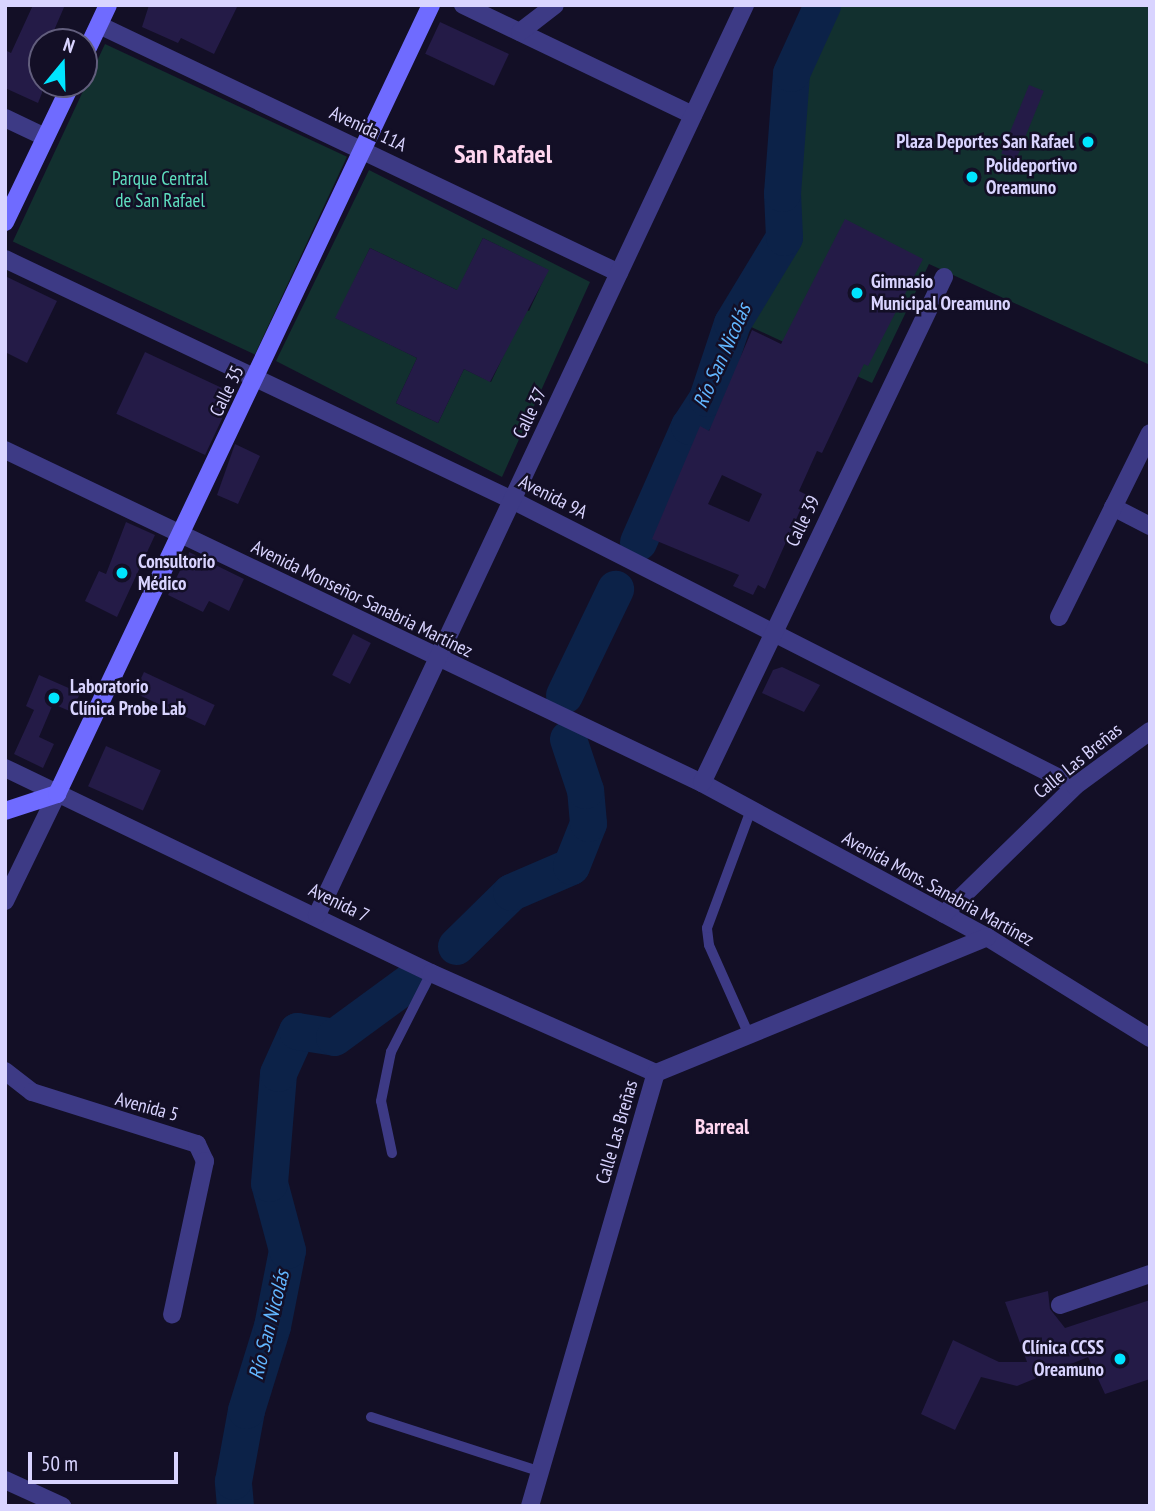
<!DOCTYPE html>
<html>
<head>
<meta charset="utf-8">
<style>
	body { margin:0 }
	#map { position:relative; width:1155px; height:1511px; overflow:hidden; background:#130f26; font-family:"PT Sans Narrow",sans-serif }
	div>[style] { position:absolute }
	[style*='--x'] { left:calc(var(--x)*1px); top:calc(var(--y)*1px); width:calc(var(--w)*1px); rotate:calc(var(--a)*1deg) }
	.green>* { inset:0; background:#12302f; transform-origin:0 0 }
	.river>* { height:37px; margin:-18.5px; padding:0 18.5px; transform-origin:18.5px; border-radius:18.5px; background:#0c2248 }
	.building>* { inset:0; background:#241b47; transform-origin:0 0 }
	.service>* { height:10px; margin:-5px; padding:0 5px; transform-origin:5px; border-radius:5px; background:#3d3a85 }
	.minor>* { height:18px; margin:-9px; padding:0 9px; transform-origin:9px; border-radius:9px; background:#3d3a85 }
	.tertiary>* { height:18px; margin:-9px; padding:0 9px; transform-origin:9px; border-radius:9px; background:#3d3a85 }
	.secondary>* { height:18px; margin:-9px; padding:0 9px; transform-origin:9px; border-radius:9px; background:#6f6bff }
	.dots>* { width:19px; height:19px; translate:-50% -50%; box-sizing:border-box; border:4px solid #130f26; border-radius:50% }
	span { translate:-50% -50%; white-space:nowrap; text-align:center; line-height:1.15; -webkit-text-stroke:5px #130f26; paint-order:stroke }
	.street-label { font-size:19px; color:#d9d4ff }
	.poi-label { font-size:19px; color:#d9d4ff; font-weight:700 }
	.right { translate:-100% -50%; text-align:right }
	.left { translate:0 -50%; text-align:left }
	.park-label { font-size:19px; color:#5fe0c0 }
	.water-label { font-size:21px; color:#62b6ff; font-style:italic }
	.neighbourhood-label { font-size:21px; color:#ffd6f0; font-weight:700 }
	.district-label { font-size:26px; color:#ffd6f0; font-weight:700 }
	.frame { position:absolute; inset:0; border:7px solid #d9d4ff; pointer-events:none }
	.north { position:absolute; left:28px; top:28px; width:70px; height:70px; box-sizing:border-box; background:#130f26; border:2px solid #625e7d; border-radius:50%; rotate:19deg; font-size:19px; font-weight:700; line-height:28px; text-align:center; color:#d9d4ff }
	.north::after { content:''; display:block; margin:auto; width:24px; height:32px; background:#00e5ff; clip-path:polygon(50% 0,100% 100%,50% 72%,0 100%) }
	.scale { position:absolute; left:28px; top:1452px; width:150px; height:32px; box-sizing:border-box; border:4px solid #d9d4ff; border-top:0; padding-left:9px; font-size:21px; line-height:24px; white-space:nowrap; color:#d9d4ff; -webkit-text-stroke:5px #130f26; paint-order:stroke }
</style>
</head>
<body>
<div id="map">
	<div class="green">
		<div style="clip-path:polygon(839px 5px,1150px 5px,1150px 365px,929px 264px,872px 383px,749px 326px,801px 226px,791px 154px,803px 80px)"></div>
		<div style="left:105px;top:44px;width:267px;height:218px;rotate:25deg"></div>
		<div style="clip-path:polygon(evenodd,369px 170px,590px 282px,502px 477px,276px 361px,369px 170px,483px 238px,548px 270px,529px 311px,505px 300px,497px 314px,518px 325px,491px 382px,464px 369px,438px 423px,396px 403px,417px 358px,336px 318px,370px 248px,494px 308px,498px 299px,462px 281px,483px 238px)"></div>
	</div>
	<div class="river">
		<div style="--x:638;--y:542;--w:127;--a:-66.3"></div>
		<div style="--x:689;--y:426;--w:33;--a:-57"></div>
		<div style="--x:707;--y:398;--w:79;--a:-71.6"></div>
		<div style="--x:732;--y:323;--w:100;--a:-58.8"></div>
		<div style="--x:784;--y:237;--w:44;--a:-92.6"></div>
		<div style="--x:782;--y:193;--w:120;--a:-85.7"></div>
		<div style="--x:791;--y:73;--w:75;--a:-65.5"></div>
		<div style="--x:564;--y:695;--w:118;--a:-64.3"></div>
		<div style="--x:456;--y:946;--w:77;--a:-44.5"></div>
		<div style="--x:511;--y:892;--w:65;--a:-23.4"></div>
		<div style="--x:571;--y:866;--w:46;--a:-68.4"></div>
		<div style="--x:588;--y:823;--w:33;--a:-95"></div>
		<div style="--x:585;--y:790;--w:54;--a:-108.4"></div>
		<div style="--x:235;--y:1506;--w:25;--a:-95"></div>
		<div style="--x:233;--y:1481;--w:72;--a:-79.6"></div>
		<div style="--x:246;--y:1410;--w:88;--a:-72.8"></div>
		<div style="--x:272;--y:1326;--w:77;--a:-78.8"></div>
		<div style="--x:287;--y:1250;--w:69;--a:-105"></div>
		<div style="--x:269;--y:1183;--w:110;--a:-85.3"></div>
		<div style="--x:278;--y:1073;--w:46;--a:-65.7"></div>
		<div style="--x:297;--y:1031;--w:37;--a:9"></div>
		<div style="--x:334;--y:1037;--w:97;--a:-36.2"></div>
	</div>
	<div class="building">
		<div style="clip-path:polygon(33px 5px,65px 5px,49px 42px,42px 42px,42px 93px,38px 103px,5px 88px,5px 50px,11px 53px)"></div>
		<div style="clip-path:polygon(149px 5px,238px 5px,214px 54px,181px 38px,178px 43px,142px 27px)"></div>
		<div style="left:440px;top:22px;width:76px;height:35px;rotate:25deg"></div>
		<div style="left:1029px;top:85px;width:16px;height:74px;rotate:22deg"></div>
		<div style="clip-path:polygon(evenodd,845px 219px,923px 259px,868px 366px,864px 364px,822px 453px,817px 451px,799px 491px,807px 495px,765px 589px,758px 585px,753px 595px,733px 586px,739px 575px,652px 539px,700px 426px,709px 431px,752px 330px,781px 344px,845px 219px,722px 475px,762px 494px,749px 522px,708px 504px,722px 475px)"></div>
		<div style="clip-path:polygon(483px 238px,549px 270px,490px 382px,464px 369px,438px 423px,396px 403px,417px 358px,335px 318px,370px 248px,457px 290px)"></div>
		<div style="clip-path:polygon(5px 276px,57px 301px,27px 363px,5px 352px)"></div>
		<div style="left:145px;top:352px;width:98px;height:68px;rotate:25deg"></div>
		<div style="clip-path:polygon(235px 444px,260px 456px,238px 504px,217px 495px)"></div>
		<div style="clip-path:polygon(126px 522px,155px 535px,117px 617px,85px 601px,99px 571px,106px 574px)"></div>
		<div style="clip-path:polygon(189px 552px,244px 579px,229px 611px,209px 601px,203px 612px,168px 595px)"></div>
		<div style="left:353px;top:634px;width:20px;height:46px;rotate:27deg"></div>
		<div style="clip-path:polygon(782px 667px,820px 685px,804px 712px,762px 693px,773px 670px)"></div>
		<div style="left:144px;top:672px;width:78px;height:23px;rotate:25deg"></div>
		<div style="clip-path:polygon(39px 675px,80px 693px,72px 712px,53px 704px,39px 737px,54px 744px,43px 768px,14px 754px,34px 710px,26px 706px)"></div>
		<div style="left:106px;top:746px;width:60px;height:44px;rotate:24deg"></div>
		<div style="clip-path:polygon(1048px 1291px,1050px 1309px,1065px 1328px,1150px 1300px,1150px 1379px,1105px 1394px,1088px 1357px,1017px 1386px,981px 1377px,955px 1430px,921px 1414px,953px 1340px,999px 1362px,1027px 1362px,1005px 1302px)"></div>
	</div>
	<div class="service">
		<div style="--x:749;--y:1035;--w:98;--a:-114"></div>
		<div style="--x:709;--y:945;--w:17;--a:-97"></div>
		<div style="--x:707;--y:928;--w:126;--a:-69.6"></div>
		<div style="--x:392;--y:1153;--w:53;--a:-101.9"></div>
		<div style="--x:381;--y:1101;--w:50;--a:-78.5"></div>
		<div style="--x:391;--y:1052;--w:89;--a:-63.1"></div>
		<div style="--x:371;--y:1417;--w:179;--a:17.9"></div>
	</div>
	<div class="minor">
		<div style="--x:463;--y:5;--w:255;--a:25.6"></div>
		<div style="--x:99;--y:25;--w:576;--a:25.5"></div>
		<div style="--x:520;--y:32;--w:44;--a:-37.6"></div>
		<div style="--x:5;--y:118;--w:44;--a:25.4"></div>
		<div style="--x:5;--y:259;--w:561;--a:25.42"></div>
		<div style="--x:512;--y:500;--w:631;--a:26.93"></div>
		<div style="--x:5;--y:450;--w:772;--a:25.54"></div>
		<div style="--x:702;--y:783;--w:324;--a:28.4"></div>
		<div style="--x:987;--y:937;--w:192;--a:31.8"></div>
		<div style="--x:1113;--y:507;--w:42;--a:27.2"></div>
		<div style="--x:1059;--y:617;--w:205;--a:-63.7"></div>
		<div style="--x:5;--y:768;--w:473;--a:25.7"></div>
		<div style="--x:431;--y:973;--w:246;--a:24"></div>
		<div style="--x:702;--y:783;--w:561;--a:-64.44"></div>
		<div style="--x:944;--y:914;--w:183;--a:-44.3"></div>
		<div style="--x:1075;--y:786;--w:93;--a:-36.3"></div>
		<div style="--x:317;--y:915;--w:1006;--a:-64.81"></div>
		<div style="--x:5;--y:1071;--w:34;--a:38"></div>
		<div style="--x:32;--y:1092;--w:173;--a:17.5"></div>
		<div style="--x:197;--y:1144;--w:19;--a:65"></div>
		<div style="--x:205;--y:1161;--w:157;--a:102.1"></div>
		<div style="--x:656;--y:1073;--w:358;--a:-22.3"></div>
		<div style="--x:1060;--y:1305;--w:95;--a:-19"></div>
		<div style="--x:5;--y:1480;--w:63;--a:24.5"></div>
		<div style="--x:530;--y:1506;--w:451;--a:-73.8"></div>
	</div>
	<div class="tertiary">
		<div style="--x:5;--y:901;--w:119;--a:-64.1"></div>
	</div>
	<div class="secondary">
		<div style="--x:84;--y:56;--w:56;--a:-64.8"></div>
		<div style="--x:5;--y:222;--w:153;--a:-64.4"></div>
		<div style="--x:5;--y:811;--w:55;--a:-18.1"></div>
		<div style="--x:57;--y:794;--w:873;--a:-64.64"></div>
	</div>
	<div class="dots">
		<div style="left:1088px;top:142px;background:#00e5ff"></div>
		<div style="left:972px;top:177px;background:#00e5ff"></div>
		<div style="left:857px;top:293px;background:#00e5ff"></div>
		<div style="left:122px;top:573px;background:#00e5ff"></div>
		<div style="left:54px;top:698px;background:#00e5ff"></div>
		<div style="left:1120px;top:1359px;background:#00e5ff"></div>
	</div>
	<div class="street-label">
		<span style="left:368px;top:129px;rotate:25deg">Avenida 11A</span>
		<span style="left:227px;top:391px;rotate:-64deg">Calle 35</span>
		<span style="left:530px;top:413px;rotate:-65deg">Calle 37</span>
		<span style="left:553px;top:497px;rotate:27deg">Avenida 9A</span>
		<span style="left:803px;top:521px;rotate:-64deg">Calle 39</span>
		<span style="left:362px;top:599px;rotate:26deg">Avenida Monseñor Sanabria Martínez</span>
		<span style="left:1078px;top:761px;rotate:-39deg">Calle Las Breñas</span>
		<span style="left:938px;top:889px;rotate:29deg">Avenida Mons. Sanabria Martínez</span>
		<span style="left:339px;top:903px;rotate:26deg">Avenida 7</span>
		<span style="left:147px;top:1107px;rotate:15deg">Avenida 5</span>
		<span style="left:617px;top:1132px;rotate:-74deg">Calle Las Breñas</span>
	</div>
	<div class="poi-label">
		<span class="right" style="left:1074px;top:142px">Plaza Deportes San Rafael</span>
		<span class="left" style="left:986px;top:177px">Polideportivo<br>Oreamuno</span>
		<span class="left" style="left:871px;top:293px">Gimnasio<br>Municipal Oreamuno</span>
		<span class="left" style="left:138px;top:573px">Consultorio<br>Médico</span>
		<span class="left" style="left:70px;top:698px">Laboratorio<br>Clínica Probe Lab</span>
		<span class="right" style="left:1104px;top:1359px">Clínica CCSS<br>Oreamuno</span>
	</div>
	<div class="park-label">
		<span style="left:160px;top:190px">Parque Central<br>de San Rafael</span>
	</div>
	<div class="water-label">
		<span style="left:722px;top:356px;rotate:-66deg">Río San Nicolás</span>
		<span style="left:269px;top:1325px;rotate:-76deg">Río San Nicolás</span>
	</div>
	<div class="neighbourhood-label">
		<span style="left:722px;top:1127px">Barreal</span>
	</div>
	<div class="district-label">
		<span style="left:503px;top:154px">San Rafael</span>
	</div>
	<div class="frame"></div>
	<div class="north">N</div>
	<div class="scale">50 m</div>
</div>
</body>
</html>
